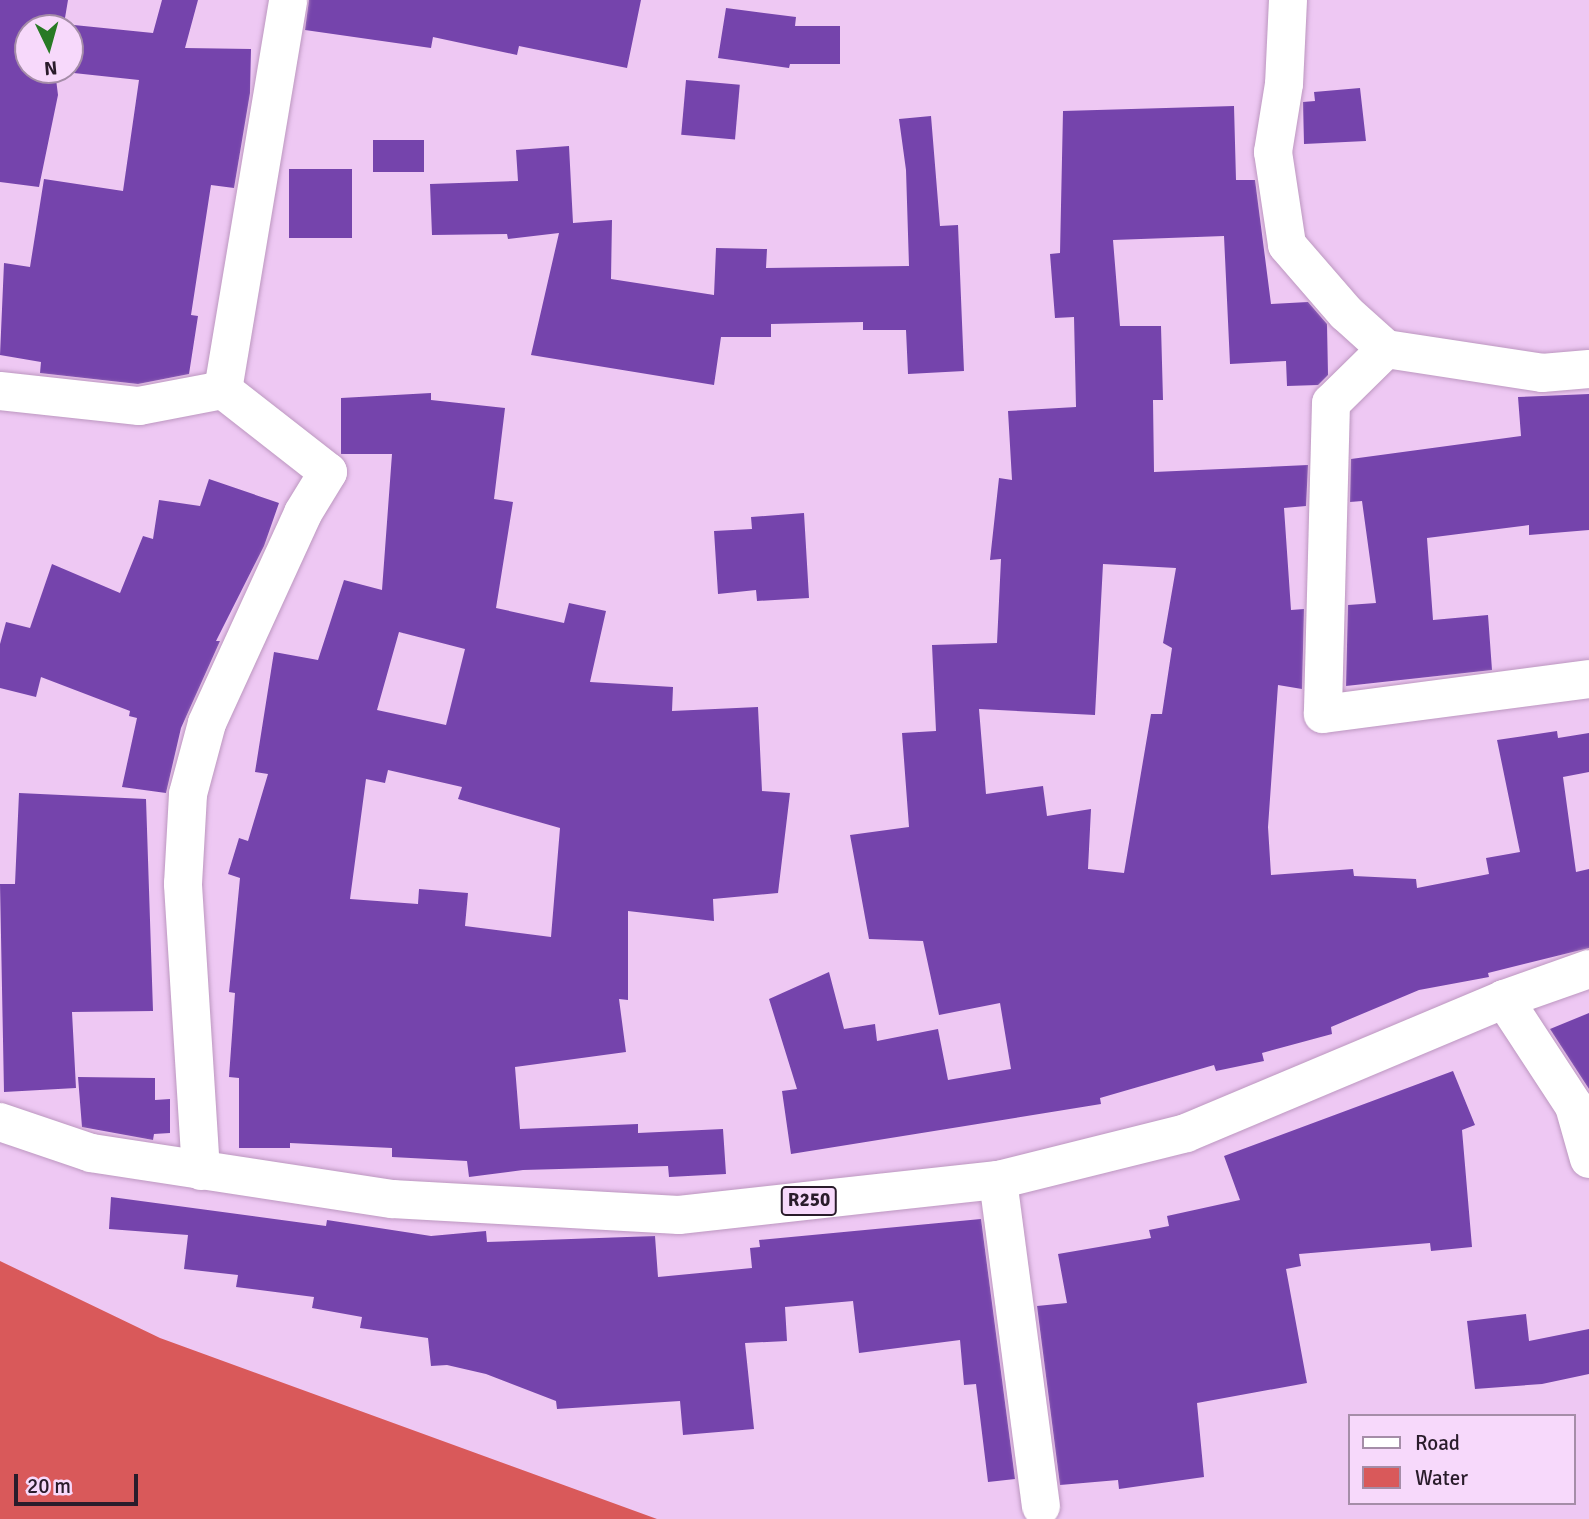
<!DOCTYPE html>
<html>
<head>
<meta charset="utf-8">
<style>
	body { margin:0 }
	#map { position:relative; width:1589px; height:1519px; overflow:hidden; background:#eec8f3; font-family:Signika,sans-serif }
	div>[style] { position:absolute }
	[style*='--x'] { left:calc(var(--x)*1px); top:calc(var(--y)*1px); width:calc(var(--w)*1px); rotate:calc(var(--a)*1deg) }
	.water>* { inset:0; background:#d9595a }
	.building>* { inset:0; background:#7544ac; transform-origin:0 0 }
	.roads { filter:drop-shadow(0 0 2px #bc97c0) drop-shadow(0 0 2px #bc97c0) }
	.minor>* { height:38px; margin:-19px; padding:0 19px; transform-origin:19px; border-radius:19px; background:#fff }
	.primary>* { height:38px; margin:-19px; padding:0 19px; transform-origin:19px; border-radius:19px; background:#fff }
	span { translate:-50% -50%; white-space:nowrap; text-align:center; line-height:1.15; -webkit-text-stroke:7px #f7d9fb; paint-order:stroke }
	.shield-label span { padding:2px 5px; background:#f7d9fb; border:2px solid; border-radius:5px; -webkit-text-stroke-width:0 }
	.shield-label { font-size:19px; color:#2a1c2b; font-weight:700 }
	.legend { position:absolute; left:1348px; top:1414px; width:228px; height:91px; box-sizing:border-box; background:#f7d9fb; border:2px solid #a58da8; margin:0; padding:9px 12px; list-style:none; font-size:21px; color:#2a1c2b }
	.legend li { display:flex; align-items:center; gap:14px; height:35px }
	.legend b { width:35px; border:2px solid #a58da8 }
	.north { position:absolute; left:14px; top:14px; width:70px; height:70px; box-sizing:border-box; background:#f7d9fb; border:2px solid #a58da8; border-radius:50%; rotate:175deg; font-size:19px; font-weight:700; line-height:28px; text-align:center; color:#2a1c2b }
	.north::after { content:''; display:block; margin:auto; width:24px; height:32px; background:#287a25; clip-path:polygon(50% 0,100% 100%,50% 72%,0 100%) }
	.scale { position:absolute; left:14px; top:1474px; width:124px; height:32px; box-sizing:border-box; border:4px solid #2a1c2b; border-top:0; padding-left:9px; font-size:21px; line-height:24px; white-space:nowrap; color:#2a1c2b; -webkit-text-stroke:5px #f7d9fb; paint-order:stroke }
</style>
</head>
<body>
<div id="map">
	<div class="water">
		<div style="clip-path:polygon(0 1261px,160px 1338px,657px 1519px,0 1519px)"></div>
	</div>
	<div class="building">
		<div style="clip-path:polygon(evenodd,0 0,68px 0,64px 24px,153px 33px,162px 0,198px 0,185px 48px,251px 49px,250px 93px,234px 188px,211px 185px,191px 315px,198px 316px,189px 374px,138px 384px,40px 373px,41px 362px,0 355px,4px 263px,30px 267px,44px 179px,123px 191px,139px 80px,55px 71px,58px 95px,39px 187px,0 182px,0 0,28px 28px,70px 28px,70px 70px,28px 70px,28px 28px)"></div>
		<div style="clip-path:polygon(309px 0,641px 0,627px 68px,519px 46px,517px 55px,433px 37px,431px 48px,305px 30px)"></div>
		<div style="clip-path:polygon(726px 8px,796px 17px,795px 26px,840px 26px,840px 64px,790px 64px,789px 68px,718px 58px)"></div>
		<div style="left:686px;top:80px;width:54px;height:55px;rotate:5deg"></div>
		<div style="clip-path:polygon(1360px 88px,1366px 141px,1304px 144px,1303px 102px,1315px 101px,1314px 92px)"></div>
		<div style="clip-path:polygon(evenodd,1234px 106px,1236px 180px,1255px 180px,1271px 304px,1308px 302px,1327px 324px,1328px 375px,1318px 385px,1287px 386px,1286px 361px,1230px 364px,1224px 236px,1113px 240px,1120px 326px,1161px 326px,1163px 400px,1153px 400px,1154px 472px,1308px 465px,1306px 506px,1284px 508px,1291px 610px,1304px 609px,1302px 689px,1278px 685px,1268px 827px,1271px 875px,1353px 869px,1354px 876px,1416px 879px,1417px 888px,1489px 874px,1486px 858px,1520px 852px,1497px 740px,1557px 731px,1558px 738px,1589px 733px,1589px 772px,1563px 777px,1576px 872px,1589px 869px,1589px 948px,1488px 973px,1489px 977px,1419px 990px,1331px 1027px,1332px 1034px,1262px 1053px,1264px 1061px,1216px 1071px,1214px 1065px,1100px 1098px,1101px 1104px,791px 1154px,782px 1091px,797px 1089px,769px 999px,829px 972px,844px 1029px,875px 1024px,877px 1041px,938px 1029px,948px 1080px,1011px 1069px,1000px 1003px,939px 1015px,923px 941px,869px 939px,850px 835px,909px 827px,902px 733px,936px 731px,932px 645px,997px 643px,1001px 559px,990px 560px,999px 478px,1012px 480px,1008px 411px,1076px 407px,1074px 317px,1055px 318px,1050px 254px,1060px 253px,1063px 111px,1234px 106px,1103px 564px,1176px 568px,1163px 643px,1172px 648px,1162px 714px,1151px 714px,1124px 873px,1088px 869px,1091px 809px,1047px 816px,1043px 786px,986px 794px,979px 709px,1095px 715px,1103px 564px)"></div>
		<div style="clip-path:polygon(931px 116px,940px 226px,958px 225px,964px 371px,908px 374px,906px 330px,863px 330px,863px 322px,771px 324px,771px 337px,721px 337px,714px 385px,531px 355px,559px 233px,508px 239px,507px 234px,432px 235px,430px 184px,518px 181px,516px 150px,569px 146px,573px 223px,612px 220px,611px 279px,714px 295px,716px 248px,767px 249px,766px 268px,909px 266px,906px 170px,899px 119px)"></div>
		<div style="left:424px;top:140px;width:32px;height:51px;rotate:90deg"></div>
		<div style="left:352px;top:169px;width:69px;height:63px;rotate:90deg"></div>
		<div style="clip-path:polygon(evenodd,431px 393px,431px 400px,505px 408px,494px 499px,513px 502px,496px 608px,564px 623px,569px 603px,606px 611px,590px 682px,673px 687px,672px 711px,758px 707px,762px 791px,790px 793px,778px 893px,713px 899px,714px 921px,628px 911px,628px 1000px,619px 999px,626px 1052px,515px 1067px,520px 1129px,638px 1124px,638px 1133px,723px 1129px,726px 1174px,669px 1177px,668px 1166px,523px 1170px,469px 1177px,467px 1161px,392px 1157px,392px 1148px,290px 1143px,290px 1148px,239px 1148px,239px 1078px,229px 1077px,235px 993px,229px 992px,240px 878px,228px 874px,239px 838px,248px 841px,268px 774px,255px 772px,274px 652px,318px 660px,344px 580px,382px 590px,392px 454px,341px 454px,341px 398px,431px 393px,399px 632px,465px 649px,446px 725px,377px 710px,399px 632px,431px 393px,388px 770px,462px 787px,458px 799px,560px 828px,551px 937px,465px 926px,468px 893px,419px 889px,418px 904px,350px 899px,366px 779px,385px 783px,388px 770px)"></div>
		<div style="clip-path:polygon(1589px 394px,1589px 530px,1529px 535px,1529px 525px,1427px 538px,1433px 620px,1488px 615px,1492px 670px,1346px 686px,1348px 605px,1376px 603px,1362px 501px,1350px 502px,1351px 459px,1521px 436px,1518px 397px)"></div>
		<div style="clip-path:polygon(209px 479px,279px 503px,264px 546px,216px 641px,220px 641px,181px 728px,166px 793px,122px 787px,137px 718px,129px 716px,130px 711px,41px 677px,36px 697px,0 688px,0 644px,6px 622px,30px 628px,52px 564px,120px 593px,143px 536px,153px 539px,159px 500px,200px 506px)"></div>
		<div style="clip-path:polygon(804px 513px,809px 598px,757px 601px,756px 590px,718px 594px,714px 531px,752px 529px,751px 517px)"></div>
		<div style="clip-path:polygon(19px 793px,146px 799px,153px 1011px,72px 1012px,76px 1088px,4px 1092px,0 884px,15px 884px)"></div>
		<div style="clip-path:polygon(1589px 1013px,1589px 1089px,1550px 1029px)"></div>
		<div style="clip-path:polygon(1453px 1071px,1475px 1125px,1462px 1130px,1472px 1247px,1431px 1251px,1430px 1243px,1299px 1254px,1301px 1266px,1286px 1269px,1307px 1383px,1197px 1403px,1204px 1477px,1119px 1489px,1118px 1480px,1060px 1485px,1037px 1306px,1067px 1303px,1058px 1254px,1151px 1238px,1149px 1230px,1169px 1226px,1167px 1216px,1240px 1200px,1224px 1156px)"></div>
		<div style="clip-path:polygon(78px 1077px,155px 1078px,155px 1100px,170px 1099px,170px 1133px,154px 1134px,153px 1140px,82px 1127px)"></div>
		<div style="clip-path:polygon(111px 1197px,326px 1226px,327px 1220px,431px 1236px,486px 1231px,487px 1242px,655px 1236px,658px 1277px,752px 1268px,750px 1248px,760px 1247px,759px 1240px,981px 1219px,1015px 1479px,988px 1482px,976px 1384px,964px 1385px,960px 1340px,859px 1353px,853px 1301px,785px 1307px,787px 1341px,745px 1343px,754px 1429px,683px 1435px,680px 1401px,557px 1409px,556px 1401px,486px 1374px,447px 1365px,431px 1366px,428px 1338px,360px 1328px,362px 1317px,312px 1308px,314px 1297px,236px 1287px,238px 1275px,184px 1269px,188px 1235px,109px 1229px)"></div>
		<div style="clip-path:polygon(1526px 1314px,1529px 1341px,1589px 1329px,1589px 1374px,1542px 1384px,1475px 1389px,1467px 1321px)"></div>
	</div>
	<div class="roads">
		<div class="minor">
			<div style="--x:1288;--y:0;--w:84;--a:92.7"></div>
			<div style="--x:1284;--y:84;--w:69;--a:99.2"></div>
			<div style="--x:1273;--y:152;--w:94;--a:81.4"></div>
			<div style="--x:1287;--y:245;--w:90;--a:49.1"></div>
			<div style="--x:1346;--y:313;--w:54;--a:42"></div>
			<div style="--x:1386;--y:349;--w:158;--a:8.7"></div>
			<div style="--x:1542;--y:373;--w:47;--a:-4.9"></div>
			<div style="--x:1386;--y:349;--w:77;--a:135.5"></div>
			<div style="--x:1331;--y:403;--w:311;--a:91.5"></div>
			<div style="--x:1323;--y:714;--w:268;--a:-7.5"></div>
			<div style="--x:0;--y:391;--w:140;--a:6.2"></div>
			<div style="--x:139;--y:406;--w:86;--a:-10.8"></div>
			<div style="--x:223;--y:390;--w:395;--a:-80.5"></div>
			<div style="--x:1504;--y:999;--w:128;--a:56.8"></div>
			<div style="--x:1574;--y:1106;--w:55;--a:74.2"></div>
			<div style="--x:201;--y:1171;--w:288;--a:-93.6"></div>
			<div style="--x:183;--y:884;--w:90;--a:-86.8"></div>
			<div style="--x:188;--y:794;--w:73;--a:-75"></div>
			<div style="--x:207;--y:723;--w:231;--a:-65.4"></div>
			<div style="--x:303;--y:513;--w:48;--a:-58.6"></div>
			<div style="--x:328;--y:472;--w:133;--a:-142"></div>
			<div style="--x:998;--y:1180;--w:329;--a:82.5"></div>
		</div>
		<div class="primary">
			<div style="--x:0;--y:1122;--w:96;--a:18.8"></div>
			<div style="--x:91;--y:1153;--w:304;--a:8.7"></div>
			<div style="--x:392;--y:1199;--w:287;--a:3.2"></div>
			<div style="--x:679;--y:1215;--w:321;--a:-6.3"></div>
			<div style="--x:998;--y:1180;--w:194;--a:-14"></div>
			<div style="--x:1186;--y:1133;--w:345;--a:-22.8"></div>
			<div style="--x:1504;--y:999;--w:90;--a:-19.4"></div>
		</div>
	</div>
	<div class="shield-label">
		<span style="left:809px;top:1201px">R250</span>
	</div>
	<ul class="legend">
	<li><b style="height:9px;background:#fff"></b>Road</li>
	<li><b style="height:19px;background:#d9595a"></b>Water</li>
	</ul>
	<div class="north">N</div>
	<div class="scale">20 m</div>
</div>
</body>
</html>
